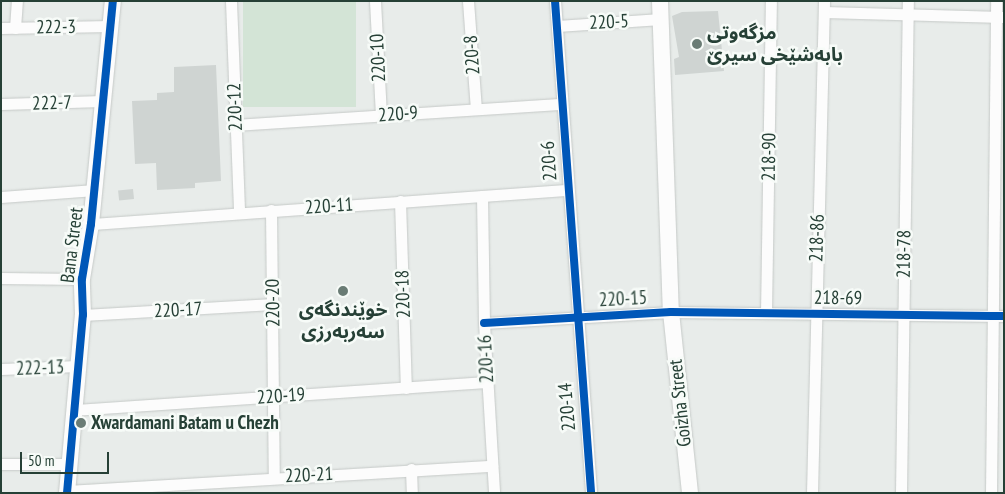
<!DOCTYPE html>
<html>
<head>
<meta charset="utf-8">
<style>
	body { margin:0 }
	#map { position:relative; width:1005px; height:494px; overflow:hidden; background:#e8ecea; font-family:"PT Sans Narrow","Noto Sans Arabic",sans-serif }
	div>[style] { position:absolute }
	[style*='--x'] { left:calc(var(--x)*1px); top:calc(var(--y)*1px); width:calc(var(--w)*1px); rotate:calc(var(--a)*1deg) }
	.green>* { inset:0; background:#d3e4d6; transform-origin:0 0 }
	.building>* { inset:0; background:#cfd4d2; transform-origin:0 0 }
	.roads { filter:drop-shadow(0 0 1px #c5c9c7) drop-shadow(0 0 1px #c5c9c7) }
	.street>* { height:11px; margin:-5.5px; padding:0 5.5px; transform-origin:5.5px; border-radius:5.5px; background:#fcfcfc }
	.secondary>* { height:16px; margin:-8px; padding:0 8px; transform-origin:8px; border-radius:8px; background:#fcfcfc }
	.cycleway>* { height:8px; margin:-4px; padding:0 4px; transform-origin:4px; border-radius:4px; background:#0057b8 }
	.dots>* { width:14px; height:14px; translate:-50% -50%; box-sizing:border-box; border:2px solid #f7fbf8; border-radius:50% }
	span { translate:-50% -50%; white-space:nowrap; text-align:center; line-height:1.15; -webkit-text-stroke:5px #f7fbf8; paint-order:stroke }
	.street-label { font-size:19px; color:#264036 }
	.poi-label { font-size:19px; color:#264036; font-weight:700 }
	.left { translate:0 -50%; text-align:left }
	.frame { position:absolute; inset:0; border:2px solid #264036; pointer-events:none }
	.scale { position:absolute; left:20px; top:452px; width:89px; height:22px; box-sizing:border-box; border:2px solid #264036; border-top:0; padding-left:6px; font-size:15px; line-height:18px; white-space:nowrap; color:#264036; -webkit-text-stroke:4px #f7fbf8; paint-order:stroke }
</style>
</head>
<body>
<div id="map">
	<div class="green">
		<div style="left:243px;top:1px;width:113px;height:106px"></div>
	</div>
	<div class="building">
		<div style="clip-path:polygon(718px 11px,724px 71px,675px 75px,674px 59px,679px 57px,672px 16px,682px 12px)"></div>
		<div style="clip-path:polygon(216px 65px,221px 181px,195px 183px,195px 188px,157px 190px,156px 163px,135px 164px,132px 101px,157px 100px,157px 93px,174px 92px,174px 67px)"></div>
		<div style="left:133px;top:189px;width:10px;height:15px;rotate:84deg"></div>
	</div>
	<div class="roads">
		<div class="street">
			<div style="--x:231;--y:1;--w:211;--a:87.8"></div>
			<div style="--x:375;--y:1;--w:114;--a:87"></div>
			<div style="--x:468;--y:1;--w:108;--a:85.8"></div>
			<div style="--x:555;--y:1;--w:493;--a:85.8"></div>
			<div style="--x:824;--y:12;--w:178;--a:1.6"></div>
			<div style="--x:557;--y:26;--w:104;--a:-3.9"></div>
			<div style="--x:1;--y:28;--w:110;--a:-1"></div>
			<div style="--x:15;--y:28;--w:27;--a:-86"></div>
			<div style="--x:1;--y:104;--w:102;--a:-1.7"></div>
			<div style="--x:236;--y:125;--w:326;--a:-3.7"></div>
			<div style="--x:482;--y:196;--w:127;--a:89.1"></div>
			<div style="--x:484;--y:323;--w:170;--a:86.6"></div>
			<div style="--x:1;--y:197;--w:94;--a:-4.3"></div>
			<div style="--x:400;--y:201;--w:187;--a:88.2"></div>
			<div style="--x:271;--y:210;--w:266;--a:89.4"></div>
			<div style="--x:91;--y:224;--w:477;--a:-4.1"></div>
			<div style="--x:1;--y:278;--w:81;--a:0.7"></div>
			<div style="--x:766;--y:313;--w:312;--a:-89.1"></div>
			<div style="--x:83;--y:315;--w:190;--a:-3.3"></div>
			<div style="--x:484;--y:323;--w:187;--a:-3.4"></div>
			<div style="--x:671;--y:312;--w:333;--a:0.7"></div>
			<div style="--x:1;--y:369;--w:77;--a:-2.2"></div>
			<div style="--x:74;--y:410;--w:415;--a:-3.9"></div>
			<div style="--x:1;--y:464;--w:68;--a:0"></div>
			<div style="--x:411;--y:469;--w:24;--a:88"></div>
			<div style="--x:67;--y:491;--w:426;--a:-3.4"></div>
			<div style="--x:812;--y:493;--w:492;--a:-88.6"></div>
			<div style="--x:901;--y:493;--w:492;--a:-89.2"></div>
			<div style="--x:991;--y:493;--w:492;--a:-89.4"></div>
		</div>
		<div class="secondary">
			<div style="--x:660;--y:1;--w:311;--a:88"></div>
			<div style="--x:671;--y:312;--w:182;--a:84"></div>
			<div style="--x:67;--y:493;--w:179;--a:-84.9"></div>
			<div style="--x:83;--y:315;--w:36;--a:-92"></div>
			<div style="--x:82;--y:279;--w:56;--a:-80.7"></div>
			<div style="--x:91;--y:224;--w:224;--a:-84.4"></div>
		</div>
	</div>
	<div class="cycleway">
		<div style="--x:555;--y:1;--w:493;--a:85.8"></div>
		<div style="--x:484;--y:323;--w:187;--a:-3.4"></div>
		<div style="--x:671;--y:312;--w:333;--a:0.7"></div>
		<div style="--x:67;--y:493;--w:179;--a:-84.9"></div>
		<div style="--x:83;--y:315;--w:36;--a:-92"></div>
		<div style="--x:82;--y:279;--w:56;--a:-80.7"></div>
		<div style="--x:91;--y:224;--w:224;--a:-84.4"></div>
	</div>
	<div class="dots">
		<div style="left:697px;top:44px;background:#6a7c75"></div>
		<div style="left:343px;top:291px;background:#6a7c75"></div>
		<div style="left:81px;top:423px;background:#6a7c75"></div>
	</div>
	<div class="street-label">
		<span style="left:609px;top:22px;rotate:-3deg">220-5</span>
		<span style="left:56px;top:27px;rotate:-1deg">222-3</span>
		<span style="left:472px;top:55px;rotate:-94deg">220-8</span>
		<span style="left:378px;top:58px;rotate:-93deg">220-10</span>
		<span style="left:52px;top:103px;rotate:-2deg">222-7</span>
		<span style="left:235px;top:107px;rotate:-92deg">220-12</span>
		<span style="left:398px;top:114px;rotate:-4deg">220-9</span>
		<span style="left:769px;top:157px;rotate:-89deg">218-90</span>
		<span style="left:549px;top:161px;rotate:-94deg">220-6</span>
		<span style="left:329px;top:206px;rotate:-4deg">220-11</span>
		<span style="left:817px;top:238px;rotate:-88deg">218-86</span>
		<span style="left:72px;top:245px;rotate:-83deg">Bana Street</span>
		<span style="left:904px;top:254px;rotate:-89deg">218-78</span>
		<span style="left:403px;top:294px;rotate:-92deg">220-18</span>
		<span style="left:838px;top:298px;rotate:1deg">218-69</span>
		<span style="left:623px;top:299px;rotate:-3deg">220-15</span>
		<span style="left:273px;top:303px;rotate:-91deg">220-20</span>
		<span style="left:178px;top:310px;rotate:-3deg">220-17</span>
		<span style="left:486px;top:359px;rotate:-93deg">220-16</span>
		<span style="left:40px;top:368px;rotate:-2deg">222-13</span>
		<span style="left:281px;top:396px;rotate:-4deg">220-19</span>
		<span style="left:680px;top:403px;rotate:-96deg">Goizha Street</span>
		<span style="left:567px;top:407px;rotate:-95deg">220-14</span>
		<span style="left:309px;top:475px;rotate:-3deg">220-21</span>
	</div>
	<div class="poi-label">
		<span class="left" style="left:707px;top:44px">مزگه‌وتی<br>بابەشێخی سیرێ</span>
		<span style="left:343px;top:321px">خوێندنگەی<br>سەربەرزی</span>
		<span class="left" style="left:91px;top:423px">Xwardamani Batam u Chezh</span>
	</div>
	<div class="frame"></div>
	<div class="scale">50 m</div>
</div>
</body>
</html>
